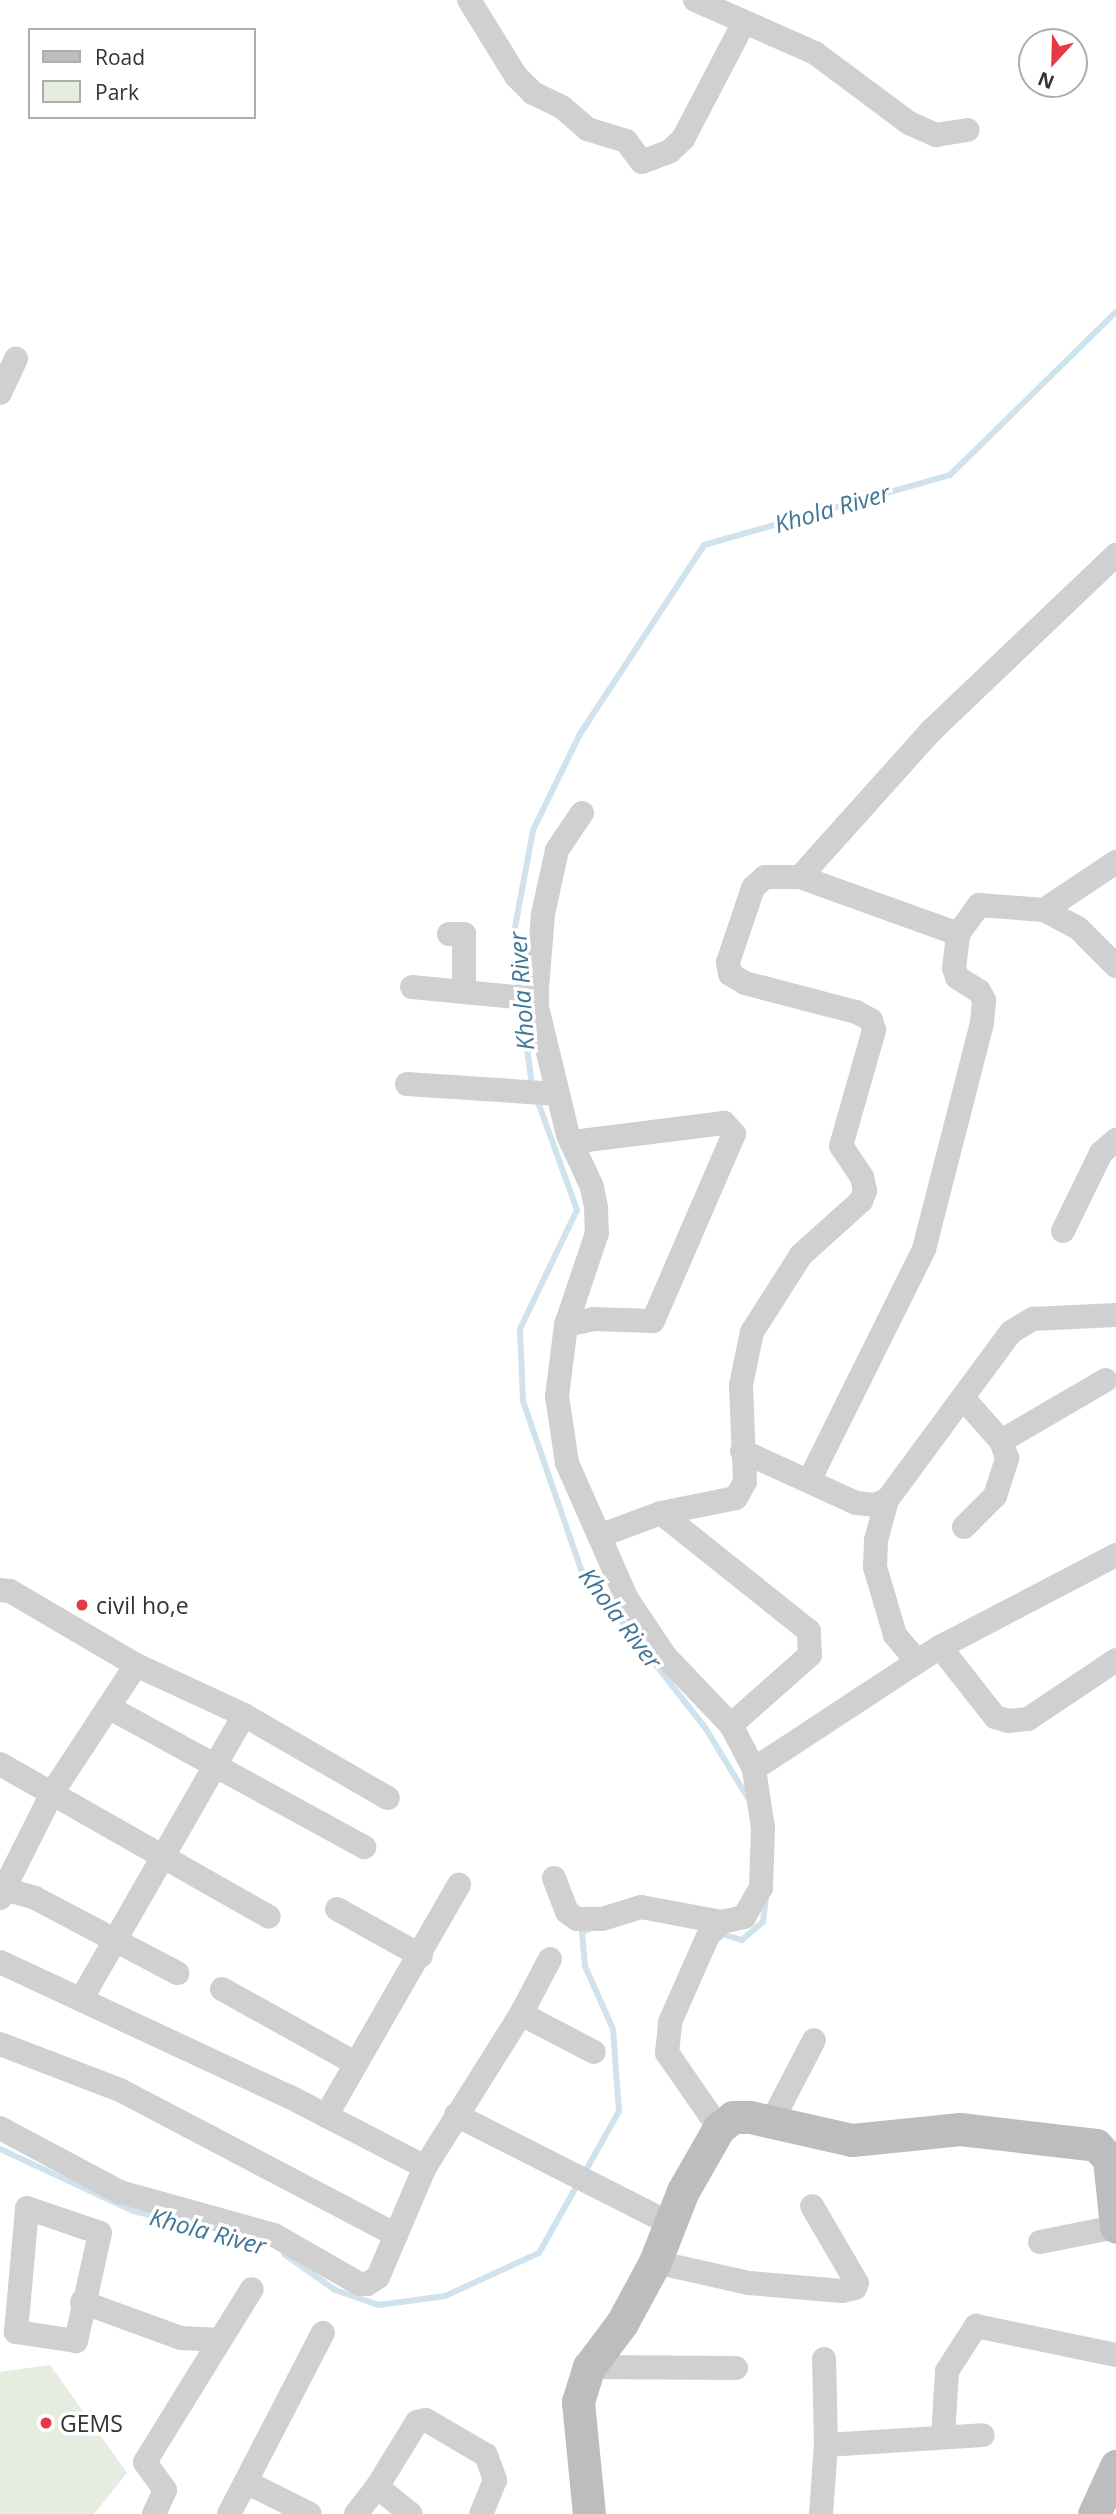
<!DOCTYPE html>
<html>
<head>
<meta charset="utf-8">
<style>
	body { margin:0 }
	#map { position:relative; width:1116px; height:2514px; overflow:hidden; background:#fff; font-family:"Open Sans",sans-serif }
	div>[style] { position:absolute }
	[style*='--x'] { left:calc(var(--x)*1px); top:calc(var(--y)*1px); width:calc(var(--w)*1px); rotate:calc(var(--a)*1deg) }
	.green>* { inset:0; background:#e6ecdf }
	.stream>* { height:6px; margin:-3px; padding:0 3px; transform-origin:3px; border-radius:3px; background:#cfe2ee }
	.minor>* { height:24px; margin:-12px; padding:0 12px; transform-origin:12px; border-radius:12px; background:#d0d0d0 }
	.secondary>* { height:33px; margin:-16.5px; padding:0 16.5px; transform-origin:16.5px; border-radius:16.5px; background:#bdbdbd }
	.dots>* { width:19px; height:19px; translate:-50% -50%; box-sizing:border-box; border:4px solid #fff; border-radius:50% }
	span { translate:-50% -50%; white-space:nowrap; text-align:center; line-height:1.15; -webkit-text-stroke:7px #fff; paint-order:stroke }
	.poi-label { font-size:23px; color:#333 }
	.left { translate:0 -50%; text-align:left }
	.water-label { font-size:24px; color:#3f7597; font-style:italic }
	.legend { position:absolute; left:28px; top:28px; width:228px; height:91px; box-sizing:border-box; background:#fff; border:2px solid #adadad; margin:0; padding:9px 12px; list-style:none; font-size:21px; color:#333 }
	.legend li { display:flex; align-items:center; gap:14px; height:35px }
	.legend b { width:35px; border:2px solid #adadad }
	.north { position:absolute; left:1018px; top:28px; width:70px; height:70px; box-sizing:border-box; background:#fff; border:2px solid #adadad; border-radius:50%; rotate:202deg; font-size:19px; font-weight:700; line-height:28px; text-align:center; color:#333 }
	.north::after { content:''; display:block; margin:auto; width:24px; height:32px; background:#e63946; clip-path:polygon(50% 0,100% 100%,50% 72%,0 100%) }
</style>
</head>
<body>
<div id="map">
	<div class="green">
		<div style="clip-path:polygon(50px 2365px,127px 2473px,94px 2514px,0 2514px,0 2372px)"></div>
	</div>
	<div class="stream">
		<div style="--x:520;--y:992;--w:59;--a:-95.8"></div>
		<div style="--x:514;--y:933;--w:105;--a:-79.5"></div>
		<div style="--x:533;--y:830;--w:107;--a:-63.9"></div>
		<div style="--x:580;--y:734;--w:226;--a:-56.7"></div>
		<div style="--x:704;--y:545;--w:256;--a:-15.9"></div>
		<div style="--x:950;--y:475;--w:233;--a:-44.5"></div>
		<div style="--x:521;--y:1003;--w:83;--a:82.4"></div>
		<div style="--x:537;--y:1099;--w:118;--a:70.2"></div>
		<div style="--x:577;--y:1210;--w:132;--a:115.6"></div>
		<div style="--x:520;--y:1329;--w:72;--a:87.6"></div>
		<div style="--x:523;--y:1401;--w:178;--a:71"></div>
		<div style="--x:581;--y:1569;--w:203;--a:52"></div>
		<div style="--x:706;--y:1729;--w:81;--a:58.7"></div>
		<div style="--x:722;--y:1934;--w:21;--a:17"></div>
		<div style="--x:742;--y:1940;--w:28;--a:-41"></div>
		<div style="--x:763;--y:1922;--w:24;--a:-83"></div>
		<div style="--x:0;--y:2149;--w:147;--a:25"></div>
		<div style="--x:133;--y:2211;--w:71;--a:13.1"></div>
		<div style="--x:585;--y:2172;--w:70;--a:-60.9"></div>
		<div style="--x:619;--y:2111;--w:82;--a:-94.2"></div>
		<div style="--x:613;--y:2029;--w:69;--a:-114"></div>
		<div style="--x:585;--y:1966;--w:34;--a:-95"></div>
		<div style="--x:582;--y:1932;--w:8;--a:-23"></div>
		<div style="--x:284;--y:2254;--w:62;--a:35.2"></div>
		<div style="--x:335;--y:2290;--w:46;--a:18.8"></div>
		<div style="--x:379;--y:2305;--w:67;--a:-7.8"></div>
		<div style="--x:445;--y:2296;--w:103;--a:-24.6"></div>
		<div style="--x:539;--y:2253;--w:76;--a:-60.7"></div>
	</div>
	<div class="minor">
		<div style="--x:469;--y:0;--w:89;--a:58.3"></div>
		<div style="--x:516;--y:76;--w:24;--a:45"></div>
		<div style="--x:533;--y:93;--w:32;--a:26"></div>
		<div style="--x:562;--y:107;--w:33;--a:41"></div>
		<div style="--x:587;--y:129;--w:41;--a:17.1"></div>
		<div style="--x:626;--y:141;--w:26;--a:53"></div>
		<div style="--x:642;--y:162;--w:30;--a:-21"></div>
		<div style="--x:670;--y:151;--w:18;--a:-43"></div>
		<div style="--x:683;--y:139;--w:130;--a:-62.4"></div>
		<div style="--x:695;--y:0;--w:131;--a:23.8"></div>
		<div style="--x:815;--y:53;--w:117;--a:36.7"></div>
		<div style="--x:909;--y:123;--w:30;--a:24"></div>
		<div style="--x:936;--y:135;--w:32;--a:-9"></div>
		<div style="--x:0;--y:393;--w:38;--a:-65"></div>
		<div style="--x:582;--y:813;--w:45;--a:124"></div>
		<div style="--x:557;--y:850;--w:66;--a:102.3"></div>
		<div style="--x:543;--y:914;--w:74;--a:94.6"></div>
		<div style="--x:537;--y:988;--w:19;--a:90"></div>
		<div style="--x:537;--y:1007;--w:132;--a:76.4"></div>
		<div style="--x:568;--y:1135;--w:57;--a:65.2"></div>
		<div style="--x:592;--y:1187;--w:21;--a:79"></div>
		<div style="--x:596;--y:1208;--w:25;--a:88"></div>
		<div style="--x:597;--y:1233;--w:97;--a:108.6"></div>
		<div style="--x:566;--y:1325;--w:72;--a:97.2"></div>
		<div style="--x:557;--y:1396;--w:68;--a:81.5"></div>
		<div style="--x:567;--y:1463;--w:149;--a:66.2"></div>
		<div style="--x:627;--y:1599;--w:70;--a:56.1"></div>
		<div style="--x:666;--y:1657;--w:94;--a:46.3"></div>
		<div style="--x:731;--y:1725;--w:50;--a:62.4"></div>
		<div style="--x:800;--y:877;--w:198;--a:-48.1"></div>
		<div style="--x:932;--y:730;--w:254;--a:-43.6"></div>
		<div style="--x:1044;--y:910;--w:87;--a:-33.7"></div>
		<div style="--x:449;--y:934;--w:15;--a:0"></div>
		<div style="--x:464;--y:934;--w:58;--a:90"></div>
		<div style="--x:412;--y:987;--w:126;--a:5.5"></div>
		<div style="--x:407;--y:1084;--w:150;--a:3.8"></div>
		<div style="--x:1063;--y:1231;--w:87;--a:-64"></div>
		<div style="--x:1101;--y:1153;--w:20;--a:-41"></div>
		<div style="--x:566;--y:1325;--w:29;--a:-12"></div>
		<div style="--x:594;--y:1319;--w:59;--a:1.9"></div>
		<div style="--x:653;--y:1321;--w:204;--a:-66.6"></div>
		<div style="--x:734;--y:1134;--w:15;--a:-132"></div>
		<div style="--x:724;--y:1123;--w:154;--a:172.9"></div>
		<div style="--x:963;--y:1398;--w:57;--a:48.5"></div>
		<div style="--x:1001;--y:1441;--w:121;--a:-30.2"></div>
		<div style="--x:742;--y:1451;--w:125;--a:24.5"></div>
		<div style="--x:856;--y:1503;--w:18;--a:6"></div>
		<div style="--x:874;--y:1505;--w:14;--a:-21"></div>
		<div style="--x:887;--y:1500;--w:209;--a:-53.6"></div>
		<div style="--x:1011;--y:1332;--w:26;--a:-31"></div>
		<div style="--x:1033;--y:1319;--w:83;--a:-2.8"></div>
		<div style="--x:809;--y:1481;--w:259;--a:-63.6"></div>
		<div style="--x:924;--y:1249;--w:233;--a:-75.6"></div>
		<div style="--x:982;--y:1023;--w:23;--a:-85"></div>
		<div style="--x:984;--y:1000;--w:10;--a:-119"></div>
		<div style="--x:979;--y:991;--w:26;--a:-148"></div>
		<div style="--x:957;--y:977;--w:9;--a:-108"></div>
		<div style="--x:954;--y:968;--w:34;--a:-83"></div>
		<div style="--x:887;--y:1500;--w:41;--a:105.4"></div>
		<div style="--x:876;--y:1540;--w:27;--a:92"></div>
		<div style="--x:875;--y:1567;--w:71;--a:73.6"></div>
		<div style="--x:895;--y:1635;--w:35;--a:50"></div>
		<div style="--x:661;--y:1513;--w:189;--a:38.6"></div>
		<div style="--x:809;--y:1631;--w:24;--a:88"></div>
		<div style="--x:810;--y:1655;--w:106;--a:138.5"></div>
		<div style="--x:964;--y:1527;--w:44;--a:-45"></div>
		<div style="--x:995;--y:1496;--w:40;--a:-72"></div>
		<div style="--x:1007;--y:1458;--w:18;--a:-109"></div>
		<div style="--x:599;--y:1536;--w:66;--a:-20.4"></div>
		<div style="--x:661;--y:1513;--w:76;--a:-11.3"></div>
		<div style="--x:736;--y:1498;--w:18;--a:-61"></div>
		<div style="--x:745;--y:1482;--w:97;--a:-92.4"></div>
		<div style="--x:741;--y:1385;--w:54;--a:-78.3"></div>
		<div style="--x:752;--y:1332;--w:91;--a:-57.5"></div>
		<div style="--x:801;--y:1255;--w:81;--a:-42"></div>
		<div style="--x:861;--y:1201;--w:11;--a:-68"></div>
		<div style="--x:865;--y:1191;--w:14;--a:-102"></div>
		<div style="--x:862;--y:1177;--w:37;--a:-124"></div>
		<div style="--x:841;--y:1146;--w:121;--a:-74.1"></div>
		<div style="--x:874;--y:1030;--w:10;--a:-107"></div>
		<div style="--x:871;--y:1020;--w:17;--a:-152"></div>
		<div style="--x:856;--y:1012;--w:115;--a:-165.4"></div>
		<div style="--x:745;--y:983;--w:17;--a:-149"></div>
		<div style="--x:730;--y:974;--w:12;--a:-99"></div>
		<div style="--x:728;--y:962;--w:78;--a:-71.3"></div>
		<div style="--x:753;--y:888;--w:16;--a:-43"></div>
		<div style="--x:765;--y:877;--w:35;--a:0"></div>
		<div style="--x:800;--y:877;--w:168;--a:19.8"></div>
		<div style="--x:958;--y:934;--w:36;--a:-54"></div>
		<div style="--x:979;--y:905;--w:65;--a:4.4"></div>
		<div style="--x:1044;--y:910;--w:38;--a:28"></div>
		<div style="--x:1078;--y:928;--w:54;--a:45"></div>
		<div style="--x:0;--y:1590;--w:10;--a:6"></div>
		<div style="--x:10;--y:1591;--w:146;--a:30.4"></div>
		<div style="--x:136;--y:1665;--w:119;--a:24.8"></div>
		<div style="--x:940;--y:1647;--w:89;--a:51.8"></div>
		<div style="--x:995;--y:1717;--w:14;--a:17"></div>
		<div style="--x:1008;--y:1721;--w:20;--a:-6"></div>
		<div style="--x:1028;--y:1719;--w:106;--a:-33.8"></div>
		<div style="--x:110;--y:1708;--w:290;--a:28.7"></div>
		<div style="--x:0;--y:1764;--w:309;--a:29.6"></div>
		<div style="--x:554;--y:1878;--w:36;--a:69"></div>
		<div style="--x:567;--y:1912;--w:12;--a:35"></div>
		<div style="--x:577;--y:1919;--w:25;--a:0"></div>
		<div style="--x:602;--y:1919;--w:41;--a:-17.1"></div>
		<div style="--x:641;--y:1907;--w:81;--a:10.6"></div>
		<div style="--x:0;--y:1887;--w:4;--a:27"></div>
		<div style="--x:4;--y:1889;--w:107;--a:-63.4"></div>
		<div style="--x:52;--y:1793;--w:153;--a:-56.7"></div>
		<div style="--x:0;--y:1898;--w:10;--a:-66"></div>
		<div style="--x:4;--y:1889;--w:32;--a:16"></div>
		<div style="--x:35;--y:1898;--w:161;--a:27.8"></div>
		<div style="--x:337;--y:1909;--w:96;--a:29.2"></div>
		<div style="--x:0;--y:1962;--w:320;--a:25"></div>
		<div style="--x:290;--y:2097;--w:152;--a:27.4"></div>
		<div style="--x:222;--y:1989;--w:152;--a:29.1"></div>
		<div style="--x:82;--y:1998;--w:326;--a:-60.2"></div>
		<div style="--x:244;--y:1715;--w:166;--a:30"></div>
		<div style="--x:521;--y:2014;--w:82;--a:27.5"></div>
		<div style="--x:0;--y:2044;--w:129;--a:21"></div>
		<div style="--x:120;--y:2090;--w:312;--a:27.7"></div>
		<div style="--x:456;--y:2115;--w:241;--a:26.9"></div>
		<div style="--x:326;--y:2116;--w:267;--a:-60.1"></div>
		<div style="--x:772;--y:2121;--w:91;--a:-62.6"></div>
		<div style="--x:0;--y:2128;--w:136;--a:28.1"></div>
		<div style="--x:120;--y:2192;--w:160;--a:15.6"></div>
		<div style="--x:274;--y:2235;--w:99;--a:29.7"></div>
		<div style="--x:360;--y:2284;--w:7;--a:0"></div>
		<div style="--x:367;--y:2284;--w:13;--a:-32"></div>
		<div style="--x:378;--y:2277;--w:120;--a:-66.9"></div>
		<div style="--x:425;--y:2167;--w:181;--a:-57.9"></div>
		<div style="--x:521;--y:2014;--w:62;--a:-62.2"></div>
		<div style="--x:719;--y:2128;--w:91;--a:-124.7"></div>
		<div style="--x:667;--y:2053;--w:31;--a:-84"></div>
		<div style="--x:670;--y:2022;--w:94;--a:-66.2"></div>
		<div style="--x:708;--y:1936;--w:19;--a:-47"></div>
		<div style="--x:721;--y:1922;--w:24;--a:-12"></div>
		<div style="--x:744;--y:1917;--w:34;--a:-60"></div>
		<div style="--x:761;--y:1888;--w:60;--a:-88.1"></div>
		<div style="--x:763;--y:1828;--w:60;--a:-98.7"></div>
		<div style="--x:754;--y:1769;--w:222;--a:-33.3"></div>
		<div style="--x:940;--y:1647;--w:199;--a:-27.6"></div>
		<div style="--x:27;--y:2208;--w:77;--a:18.9"></div>
		<div style="--x:100;--y:2233;--w:111;--a:102.5"></div>
		<div style="--x:76;--y:2341;--w:61;--a:-171.5"></div>
		<div style="--x:16;--y:2332;--w:124;--a:-84.9"></div>
		<div style="--x:1040;--y:2242;--w:77;--a:-11.2"></div>
		<div style="--x:655;--y:2262;--w:96;--a:12.6"></div>
		<div style="--x:749;--y:2283;--w:93;--a:4.9"></div>
		<div style="--x:842;--y:2291;--w:13;--a:-13"></div>
		<div style="--x:855;--y:2288;--w:5;--a:-68"></div>
		<div style="--x:857;--y:2283;--w:89;--a:-120.3"></div>
		<div style="--x:82;--y:2302;--w:105;--a:20"></div>
		<div style="--x:181;--y:2338;--w:35;--a:3"></div>
		<div style="--x:589;--y:2367;--w:147;--a:0.4"></div>
		<div style="--x:943;--y:2437;--w:66;--a:-86.5"></div>
		<div style="--x:947;--y:2371;--w:54;--a:-57.2"></div>
		<div style="--x:976;--y:2326;--w:143;--a:11.7"></div>
		<div style="--x:826;--y:2445;--w:157;--a:-3.6"></div>
		<div style="--x:248;--y:2483;--w:69;--a:26.6"></div>
		<div style="--x:377;--y:2487;--w:76;--a:-58.4"></div>
		<div style="--x:417;--y:2422;--w:9;--a:-13"></div>
		<div style="--x:426;--y:2420;--w:69;--a:30.3"></div>
		<div style="--x:486;--y:2455;--w:27;--a:70"></div>
		<div style="--x:495;--y:2480;--w:37;--a:112"></div>
		<div style="--x:154;--y:2514;--w:26;--a:-65"></div>
		<div style="--x:165;--y:2490;--w:34;--a:-126"></div>
		<div style="--x:145;--y:2462;--w:203;--a:-58.3"></div>
		<div style="--x:229;--y:2514;--w:204;--a:-62.6"></div>
		<div style="--x:356;--y:2514;--w:34;--a:-52"></div>
		<div style="--x:377;--y:2487;--w:43;--a:38.5"></div>
		<div style="--x:821;--y:2514;--w:69;--a:-85.9"></div>
		<div style="--x:826;--y:2445;--w:86;--a:-91.3"></div>
	</div>
	<div class="secondary">
		<div style="--x:589;--y:2514;--w:113;--a:-95.6"></div>
		<div style="--x:578;--y:2402;--w:37;--a:-73"></div>
		<div style="--x:589;--y:2367;--w:55;--a:-53.1"></div>
		<div style="--x:622;--y:2323;--w:69;--a:-61.6"></div>
		<div style="--x:655;--y:2262;--w:76;--a:-68.5"></div>
		<div style="--x:683;--y:2191;--w:73;--a:-60.3"></div>
		<div style="--x:719;--y:2128;--w:18;--a:-38"></div>
		<div style="--x:733;--y:2117;--w:17;--a:0"></div>
		<div style="--x:750;--y:2117;--w:105;--a:12.7"></div>
		<div style="--x:852;--y:2140;--w:109;--a:-5.8"></div>
		<div style="--x:960;--y:2129;--w:137;--a:6.7"></div>
		<div style="--x:1096;--y:2145;--w:19;--a:47"></div>
		<div style="--x:1109;--y:2159;--w:68;--a:84.1"></div>
		<div style="--x:1094;--y:2514;--w:53;--a:-65.4"></div>
	</div>
	<div class="dots">
		<div style="left:82px;top:1605px;background:#e63946"></div>
		<div style="left:46px;top:2423px;background:#e63946"></div>
	</div>
	<div class="poi-label">
		<span class="left" style="left:96px;top:1605px">civil ho,e</span>
		<span class="left" style="left:60px;top:2423px">GEMS</span>
	</div>
	<div class="water-label">
		<span style="left:832px;top:508px;rotate:-16deg">Khola River</span>
		<span style="left:521px;top:991px;rotate:-94deg">Khola River</span>
		<span style="left:621px;top:1618px;rotate:53deg">Khola River</span>
		<span style="left:208px;top:2231px;rotate:15deg">Khola River</span>
	</div>
	<ul class="legend">
	<li><b style="height:9px;background:#bdbdbd"></b>Road</li>
	<li><b style="height:19px;background:#e6ecdf"></b>Park</li>
	</ul>
	<div class="north">N</div>
</div>
</body>
</html>
